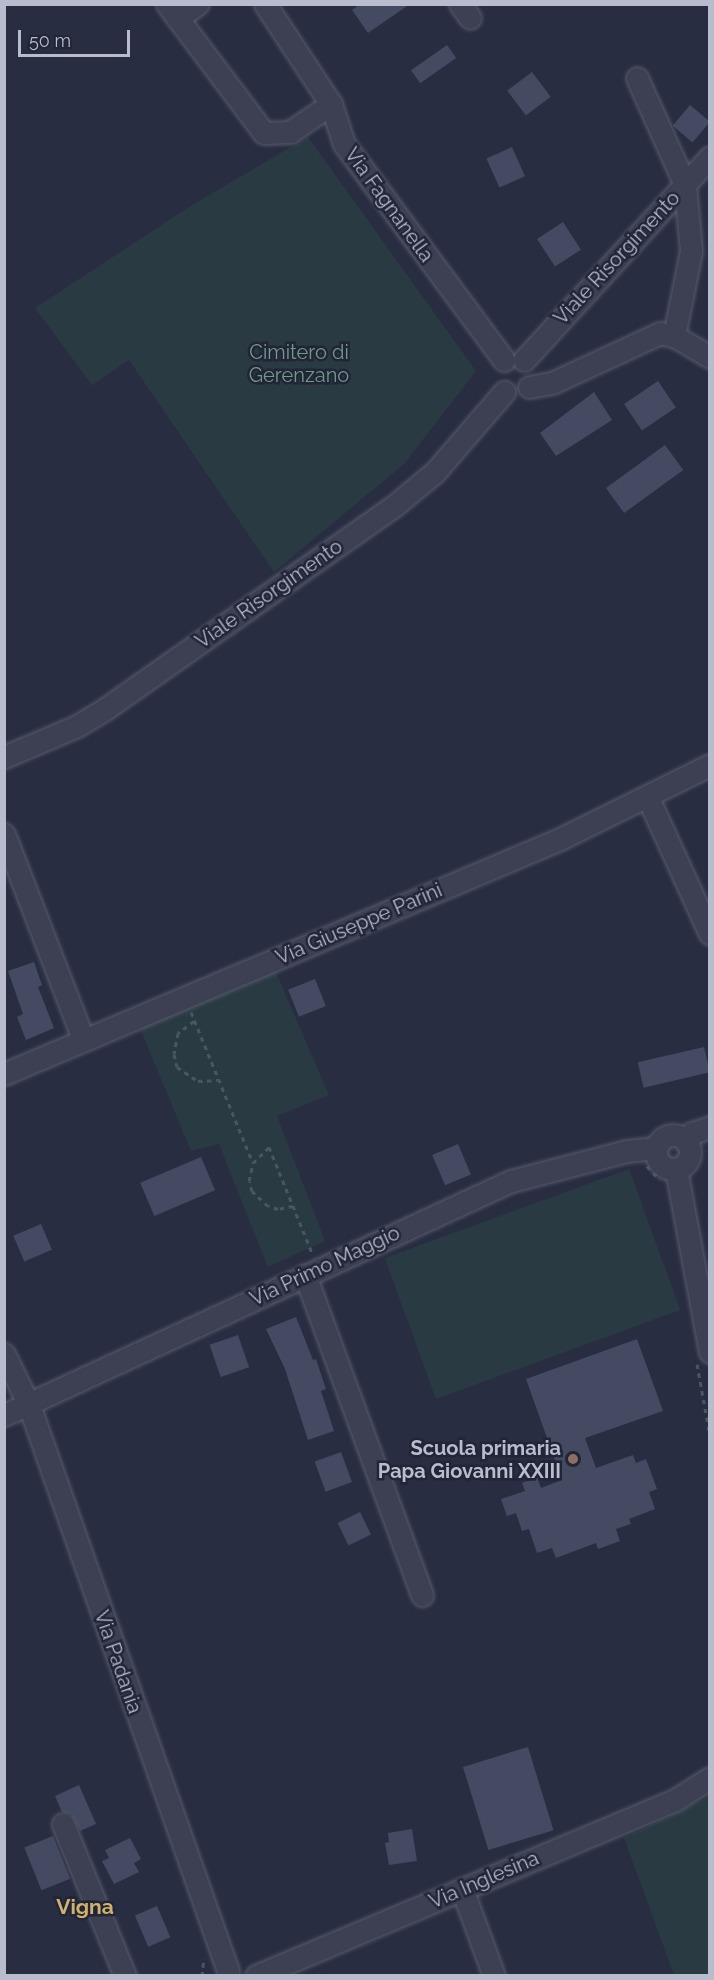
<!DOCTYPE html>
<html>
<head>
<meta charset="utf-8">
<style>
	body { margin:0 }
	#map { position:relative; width:714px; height:1980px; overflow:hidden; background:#282d42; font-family:Raleway,sans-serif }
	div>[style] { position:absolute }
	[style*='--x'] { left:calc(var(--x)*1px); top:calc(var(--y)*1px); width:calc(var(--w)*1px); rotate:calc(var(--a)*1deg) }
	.green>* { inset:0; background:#2a3a43; transform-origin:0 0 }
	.building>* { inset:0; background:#444a62; transform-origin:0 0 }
	.path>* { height:3px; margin-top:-1.5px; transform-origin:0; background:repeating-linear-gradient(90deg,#485760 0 4.5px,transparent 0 9px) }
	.roads { filter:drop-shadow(0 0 2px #575b6c) drop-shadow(0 0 2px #575b6c) }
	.minor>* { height:21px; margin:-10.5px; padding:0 10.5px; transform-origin:10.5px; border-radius:10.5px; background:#3c4052 }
	.minor>.ring { margin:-10.5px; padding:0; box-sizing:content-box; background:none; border:21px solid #3c4052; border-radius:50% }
	.dots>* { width:16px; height:16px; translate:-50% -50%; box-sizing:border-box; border:3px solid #212537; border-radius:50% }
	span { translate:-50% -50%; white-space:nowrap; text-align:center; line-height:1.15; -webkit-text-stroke:5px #212537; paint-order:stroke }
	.street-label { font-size:20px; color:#b9bccc }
	.park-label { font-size:20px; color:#719b85 }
	.poi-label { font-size:20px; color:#b9bccc; font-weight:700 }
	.right { translate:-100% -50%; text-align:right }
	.neighbourhood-label { font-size:21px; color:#d2b16e; font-weight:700 }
	.frame { position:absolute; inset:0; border:6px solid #b9bccc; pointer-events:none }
	.scale { position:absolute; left:18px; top:30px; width:112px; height:27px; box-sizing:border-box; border:3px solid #b9bccc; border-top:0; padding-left:8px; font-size:18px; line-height:21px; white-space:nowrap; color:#b9bccc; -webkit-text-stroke:4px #212537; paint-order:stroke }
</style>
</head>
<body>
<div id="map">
	<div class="green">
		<div style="clip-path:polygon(308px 137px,476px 371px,404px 464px,274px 572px,129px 360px,92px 385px,35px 308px,189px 207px)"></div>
		<div style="clip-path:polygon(275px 970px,329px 1095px,277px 1116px,325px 1241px,268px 1267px,219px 1144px,191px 1151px,139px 1026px)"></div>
		<div style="left:629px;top:1169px;width:150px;height:260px;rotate:70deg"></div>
		<div style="clip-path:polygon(709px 1797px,709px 1975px,674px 1975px,624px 1838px)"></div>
	</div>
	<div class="building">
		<div style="clip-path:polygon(360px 4px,410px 4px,368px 33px,352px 10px)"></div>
		<div style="left:447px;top:45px;width:16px;height:44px;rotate:55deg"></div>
		<div style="left:532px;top:72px;width:31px;height:31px;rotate:53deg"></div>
		<div style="left:690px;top:105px;width:26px;height:27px;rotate:40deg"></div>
		<div style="left:512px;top:147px;width:32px;height:28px;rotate:66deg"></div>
		<div style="left:563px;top:222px;width:33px;height:31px;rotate:57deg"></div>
		<div style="left:658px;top:381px;width:32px;height:41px;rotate:56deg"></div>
		<div style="clip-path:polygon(594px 392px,612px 420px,556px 456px,540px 433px)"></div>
		<div style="left:665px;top:445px;width:31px;height:73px;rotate:54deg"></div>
		<div style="clip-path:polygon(34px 962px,42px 985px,38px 987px,54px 1028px,26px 1040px,17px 1017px,23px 1014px,8px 971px)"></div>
		<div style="left:315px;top:979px;width:29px;height:29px;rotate:68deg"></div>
		<div style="left:704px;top:1047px;width:26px;height:68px;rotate:77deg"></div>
		<div style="left:458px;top:1144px;width:33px;height:28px;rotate:67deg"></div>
		<div style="left:201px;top:1157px;width:36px;height:66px;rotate:67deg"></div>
		<div style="left:41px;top:1224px;width:28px;height:30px;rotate:67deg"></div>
		<div style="clip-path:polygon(296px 1317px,313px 1360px,316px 1359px,326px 1389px,321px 1391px,334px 1431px,308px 1440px,285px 1369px,266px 1329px)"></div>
		<div style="left:238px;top:1335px;width:34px;height:30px;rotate:71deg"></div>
		<div style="clip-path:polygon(637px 1339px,663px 1411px,585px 1438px,596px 1468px,633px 1455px,636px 1463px,646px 1459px,657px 1489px,649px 1492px,655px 1509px,629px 1519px,631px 1524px,616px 1529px,620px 1541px,598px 1549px,596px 1543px,556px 1558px,552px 1548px,537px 1553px,529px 1529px,522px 1531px,516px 1513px,507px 1516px,501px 1499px,525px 1491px,522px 1483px,537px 1477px,541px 1488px,562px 1480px,526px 1379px)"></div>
		<div style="left:341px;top:1452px;width:32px;height:28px;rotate:70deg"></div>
		<div style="left:360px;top:1512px;width:25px;height:25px;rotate:64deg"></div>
		<div style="left:528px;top:1747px;width:87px;height:68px;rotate:73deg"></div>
		<div style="clip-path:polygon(79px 1785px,96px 1824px,80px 1831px,71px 1814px,62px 1812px,55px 1796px)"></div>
		<div style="clip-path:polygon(412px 1829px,417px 1861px,389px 1865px,385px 1843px,389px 1842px,388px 1833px)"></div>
		<div style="left:53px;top:1836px;width:46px;height:31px;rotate:68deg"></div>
		<div style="clip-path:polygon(130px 1838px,141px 1859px,134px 1863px,139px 1872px,114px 1884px,102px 1861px,109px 1858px,105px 1850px)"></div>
		<div style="left:157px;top:1906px;width:34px;height:24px;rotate:67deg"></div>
	</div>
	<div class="path">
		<div style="--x:191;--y:1012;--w:163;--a:67.7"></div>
		<div style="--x:194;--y:1021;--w:20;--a:143"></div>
		<div style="--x:178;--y:1033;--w:21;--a:101"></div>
		<div style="--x:174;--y:1054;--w:13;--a:77"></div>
		<div style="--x:177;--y:1067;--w:25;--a:34"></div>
		<div style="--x:198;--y:1081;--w:19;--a:-3"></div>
		<div style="--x:647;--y:1166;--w:18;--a:47"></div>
		<div style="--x:293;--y:1206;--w:15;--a:169"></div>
		<div style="--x:278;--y:1209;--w:10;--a:-163"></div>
		<div style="--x:268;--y:1206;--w:22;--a:-137"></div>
		<div style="--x:252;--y:1191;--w:10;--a:-107"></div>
		<div style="--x:249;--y:1181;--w:18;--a:-77"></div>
		<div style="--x:253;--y:1163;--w:23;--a:-45"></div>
		<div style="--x:269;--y:1147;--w:114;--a:67.9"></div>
		<div style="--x:697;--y:1364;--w:73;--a:79.8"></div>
		<div style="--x:202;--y:1976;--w:18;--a:-84"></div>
	</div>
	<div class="roads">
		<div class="minor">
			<div style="--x:167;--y:4;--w:161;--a:53.1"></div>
			<div style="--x:264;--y:133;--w:26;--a:-2"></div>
			<div style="--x:290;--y:132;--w:50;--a:-34.3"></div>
			<div style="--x:265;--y:4;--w:120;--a:56.6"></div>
			<div style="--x:331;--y:104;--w:42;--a:72"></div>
			<div style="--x:344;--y:144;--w:269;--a:53.5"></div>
			<div style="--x:460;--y:4;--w:17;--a:54"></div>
			<div style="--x:177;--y:18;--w:25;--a:-34"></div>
			<div style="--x:637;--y:78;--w:117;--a:65.8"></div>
			<div style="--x:685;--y:185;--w:66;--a:84.8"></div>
			<div style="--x:691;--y:251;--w:87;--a:101.3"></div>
			<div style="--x:524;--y:360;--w:275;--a:-47.5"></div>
			<div style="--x:529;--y:387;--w:23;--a:-10"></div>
			<div style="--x:552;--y:383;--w:119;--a:-24.8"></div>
			<div style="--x:660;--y:333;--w:14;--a:12"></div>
			<div style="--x:674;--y:336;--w:42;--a:30.3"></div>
			<div style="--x:4;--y:757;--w:79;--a:-23"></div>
			<div style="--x:77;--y:726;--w:33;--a:-31"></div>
			<div style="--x:105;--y:709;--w:353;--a:-35.1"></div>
			<div style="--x:394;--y:506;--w:53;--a:-39.7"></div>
			<div style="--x:435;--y:472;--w:106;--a:-49.2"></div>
			<div style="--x:648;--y:798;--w:149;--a:65.5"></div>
			<div style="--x:4;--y:834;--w:220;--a:68.9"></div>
			<div style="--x:4;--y:1074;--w:604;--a:-22.91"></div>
			<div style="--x:560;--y:839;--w:167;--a:-26.3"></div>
			<div class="ring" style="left:656px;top:1135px;width:13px;height:13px"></div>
			<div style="--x:686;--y:1141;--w:10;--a:-53"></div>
			<div style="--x:692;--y:1133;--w:19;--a:-18"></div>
			<div style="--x:676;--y:1169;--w:186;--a:79.5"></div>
			<div style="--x:305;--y:1275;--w:341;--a:69.9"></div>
			<div style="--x:4;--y:1354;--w:57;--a:63.9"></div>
			<div style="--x:29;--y:1405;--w:600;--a:70.63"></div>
			<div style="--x:4;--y:1415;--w:558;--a:-24.78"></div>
			<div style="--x:511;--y:1181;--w:120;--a:-14.5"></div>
			<div style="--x:627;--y:1151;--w:29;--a:-6"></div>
			<div style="--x:63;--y:1824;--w:164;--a:67.8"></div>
			<div style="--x:462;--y:1889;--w:93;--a:69.8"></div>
			<div style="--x:256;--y:1976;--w:454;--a:-22.8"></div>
			<div style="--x:675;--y:1800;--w:41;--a:-32.2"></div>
		</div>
	</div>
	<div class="dots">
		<div style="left:573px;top:1459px;background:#8d6e63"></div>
	</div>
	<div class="street-label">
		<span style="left:389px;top:205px;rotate:54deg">Via Fagnanella</span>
		<span style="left:617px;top:258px;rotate:-47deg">Viale Risorgimento</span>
		<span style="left:269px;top:594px;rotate:-35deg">Viale Risorgimento</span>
		<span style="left:359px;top:924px;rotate:-23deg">Via Giuseppe Parini</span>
		<span style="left:325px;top:1266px;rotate:-25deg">Via Primo Maggio</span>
		<span style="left:118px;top:1662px;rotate:71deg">Via Padania</span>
		<span style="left:484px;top:1880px;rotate:-23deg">Via Inglesina</span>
	</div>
	<div class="park-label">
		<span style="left:299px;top:364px">Cimitero di<br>Gerenzano</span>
	</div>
	<div class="poi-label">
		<span class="right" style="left:561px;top:1460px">Scuola primaria<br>Papa Giovanni XXIII</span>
	</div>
	<div class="neighbourhood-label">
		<span style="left:85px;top:1907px">Vigna</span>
	</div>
	<div class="frame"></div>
	<div class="scale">50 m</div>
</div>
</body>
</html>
